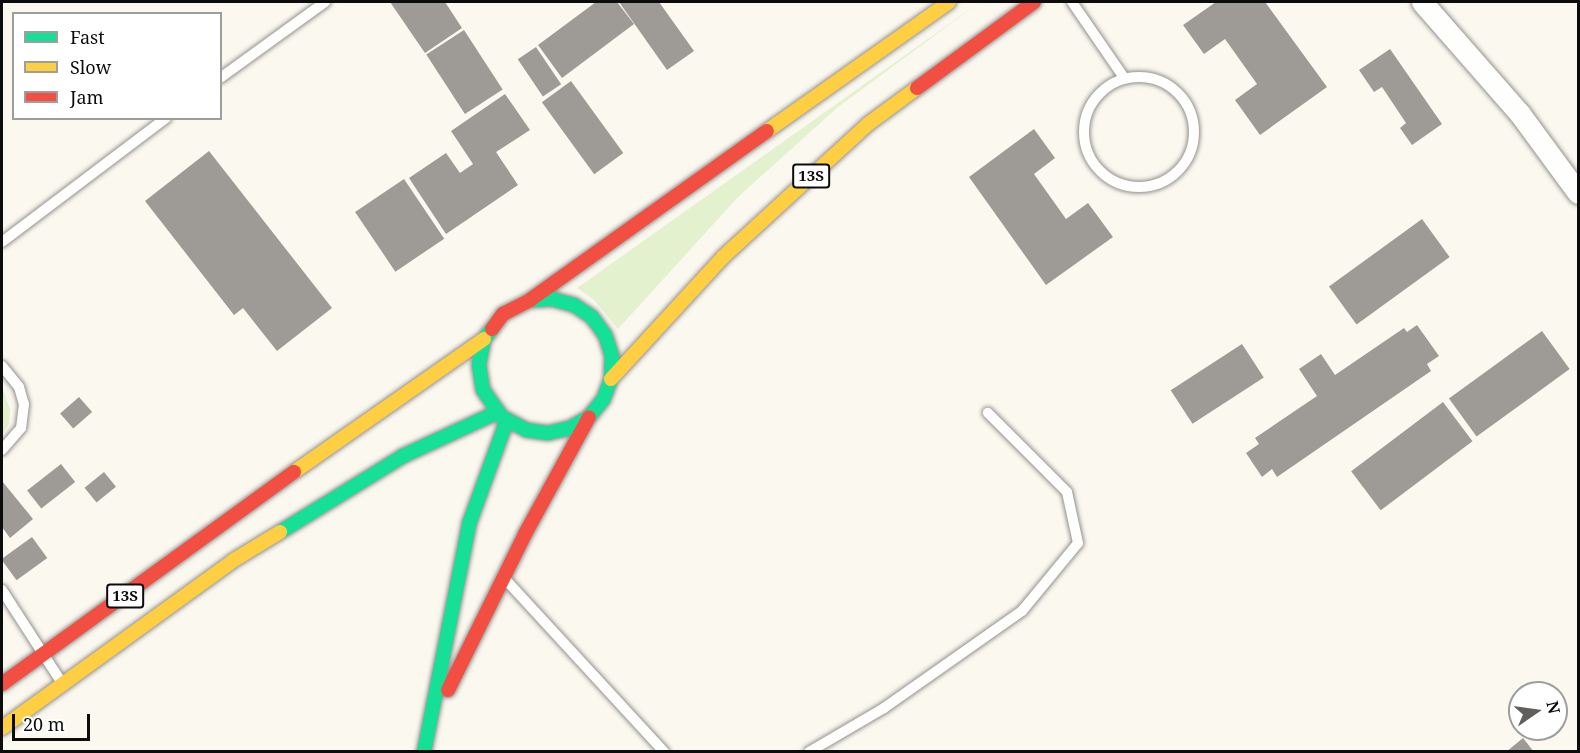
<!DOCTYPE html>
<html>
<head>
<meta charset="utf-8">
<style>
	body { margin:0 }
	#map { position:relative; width:1580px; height:753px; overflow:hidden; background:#fbf8f0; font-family:"Noto Serif",serif }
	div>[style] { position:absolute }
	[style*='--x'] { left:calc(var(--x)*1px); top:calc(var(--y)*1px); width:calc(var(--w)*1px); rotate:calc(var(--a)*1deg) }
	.green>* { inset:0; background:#e4f1ce }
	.building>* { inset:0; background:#9e9a96; transform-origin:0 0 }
	.roads { filter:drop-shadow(0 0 2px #94928f) drop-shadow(0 0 2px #94928f) }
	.lane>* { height:10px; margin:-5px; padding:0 5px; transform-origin:5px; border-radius:5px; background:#fefefd }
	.lane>.ring { margin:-5px; padding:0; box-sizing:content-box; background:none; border:10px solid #fefefd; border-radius:50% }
	.street>* { height:21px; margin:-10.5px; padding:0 10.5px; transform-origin:10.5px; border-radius:10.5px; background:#fefefd }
	.fast>* { height:14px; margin:-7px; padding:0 7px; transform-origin:7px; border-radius:7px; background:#16e098 }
	.slow>* { height:14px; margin:-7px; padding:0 7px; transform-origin:7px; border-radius:7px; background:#ffcf43 }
	.jam>* { height:14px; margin:-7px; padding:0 7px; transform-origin:7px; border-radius:7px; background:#f24e42 }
	span { translate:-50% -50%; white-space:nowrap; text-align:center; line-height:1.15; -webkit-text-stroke:6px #fff; paint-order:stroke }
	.shield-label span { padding:2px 4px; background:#fff; border:2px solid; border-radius:4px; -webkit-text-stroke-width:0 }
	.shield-label { font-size:15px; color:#0c0c0c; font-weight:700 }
	.frame { position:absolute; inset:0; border:3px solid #0c0c0c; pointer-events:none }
	.legend { position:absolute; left:12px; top:12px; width:210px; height:108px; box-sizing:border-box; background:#fff; border:2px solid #9e9e9e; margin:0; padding:8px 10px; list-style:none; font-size:18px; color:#0c0c0c }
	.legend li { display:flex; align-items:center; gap:12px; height:30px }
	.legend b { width:30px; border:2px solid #9e9e9e }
	.north { position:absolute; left:1508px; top:681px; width:60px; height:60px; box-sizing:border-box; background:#fff; border:2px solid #9e9e9e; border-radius:50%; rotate:77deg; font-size:16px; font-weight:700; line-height:24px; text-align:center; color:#0c0c0c }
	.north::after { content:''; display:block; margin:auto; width:21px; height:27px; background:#605f5c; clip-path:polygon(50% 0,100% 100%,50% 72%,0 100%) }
	.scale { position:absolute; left:12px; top:714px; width:78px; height:27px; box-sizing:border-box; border:3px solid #0c0c0c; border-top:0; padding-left:8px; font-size:18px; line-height:21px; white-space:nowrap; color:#0c0c0c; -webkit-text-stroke:4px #fff; paint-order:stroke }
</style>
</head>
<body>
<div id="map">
	<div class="green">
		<div style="clip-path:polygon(980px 2px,838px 107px,738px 197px,618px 329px,594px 300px,577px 288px)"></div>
		<div style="clip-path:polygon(2px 387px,10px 409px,9px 424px,2px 435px)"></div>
	</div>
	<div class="building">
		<div style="clip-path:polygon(390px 2px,445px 2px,462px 28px,425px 53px)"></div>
		<div style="clip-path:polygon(596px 2px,617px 2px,634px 24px,562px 78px,538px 45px)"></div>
		<div style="clip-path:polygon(619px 2px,659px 2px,694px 51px,667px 70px)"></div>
		<div style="clip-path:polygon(1216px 2px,1265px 2px,1327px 87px,1260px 135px,1235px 100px,1257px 84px,1225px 39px,1204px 54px,1183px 25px)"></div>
		<div style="left:464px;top:30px;width:71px;height:45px;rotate:57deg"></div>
		<div style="left:536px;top:47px;width:45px;height:22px;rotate:56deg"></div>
		<div style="clip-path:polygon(1390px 49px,1442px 124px,1412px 145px,1400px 128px,1406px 123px,1382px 87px,1374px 92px,1359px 70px)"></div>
		<div style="left:571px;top:81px;width:89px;height:36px;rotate:54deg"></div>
		<div style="clip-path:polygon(505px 94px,530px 130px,496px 152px,518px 185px,446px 234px,409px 178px,446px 153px,460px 173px,473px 164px,451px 131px)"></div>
		<div style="clip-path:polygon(1034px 129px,1055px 158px,1034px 174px,1066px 219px,1088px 203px,1113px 237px,1046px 285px,969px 177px)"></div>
		<div style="clip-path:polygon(209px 151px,332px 308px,277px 351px,243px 308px,234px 315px,145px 201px)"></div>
		<div style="left:404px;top:179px;width:72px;height:59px;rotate:56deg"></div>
		<div style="left:1422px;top:219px;width:47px;height:115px;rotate:54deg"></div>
		<div style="clip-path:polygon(1417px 325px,1439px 356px,1427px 364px,1431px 371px,1277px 477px,1272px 469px,1262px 477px,1246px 453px,1259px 444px,1255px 438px,1317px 396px,1299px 369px,1321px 354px,1335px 375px,1404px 328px,1407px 332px)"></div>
		<div style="left:1542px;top:331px;width:47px;height:115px;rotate:54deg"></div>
		<div style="left:1242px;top:344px;width:40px;height:85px;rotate:57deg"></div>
		<div style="left:79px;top:397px;width:20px;height:25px;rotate:49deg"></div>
		<div style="left:1443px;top:402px;width:49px;height:115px;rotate:53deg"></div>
		<div style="left:61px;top:464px;width:23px;height:43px;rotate:52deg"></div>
		<div style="left:104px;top:472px;width:19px;height:25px;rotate:51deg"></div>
		<div style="clip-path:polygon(2px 481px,33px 519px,10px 538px,2px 527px)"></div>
		<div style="left:32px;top:537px;width:26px;height:38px;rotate:54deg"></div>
		<div style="clip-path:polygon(1523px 738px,1534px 752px,1506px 752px)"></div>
	</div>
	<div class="roads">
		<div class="lane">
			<div style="--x:1072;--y:2;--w:93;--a:55.5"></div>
			<div class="ring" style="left:1084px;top:77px;width:100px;height:100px"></div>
			<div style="--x:220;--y:78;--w:130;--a:-35.9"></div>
			<div style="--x:2;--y:242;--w:206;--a:-37.1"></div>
			<div style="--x:2;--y:366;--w:27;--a:51"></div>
			<div style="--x:19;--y:387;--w:18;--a:74"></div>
			<div style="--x:24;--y:404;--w:24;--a:97"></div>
			<div style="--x:21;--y:428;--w:29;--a:131"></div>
			<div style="--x:506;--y:580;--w:234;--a:47.4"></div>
			<div style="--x:2;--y:590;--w:111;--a:57.2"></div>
			<div style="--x:809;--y:752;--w:87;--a:-30.4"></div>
			<div style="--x:884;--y:708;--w:169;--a:-35.1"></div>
			<div style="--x:1022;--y:611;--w:88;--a:-50.5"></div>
			<div style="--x:1078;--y:543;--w:52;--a:-102.2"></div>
			<div style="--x:1067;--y:492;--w:112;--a:-135"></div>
		</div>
		<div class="street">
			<div style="--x:1422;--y:2;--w:149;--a:48.8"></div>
			<div style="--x:1520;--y:114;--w:98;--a:53.7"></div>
		</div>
		<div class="fast">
			<div style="--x:492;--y:329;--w:13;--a:129"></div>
			<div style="--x:484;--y:339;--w:26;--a:101"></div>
			<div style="--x:479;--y:365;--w:25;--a:81"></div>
			<div style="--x:483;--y:390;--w:33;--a:55"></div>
			<div style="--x:502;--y:417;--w:27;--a:28"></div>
			<div style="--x:526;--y:430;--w:22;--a:8"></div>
			<div style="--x:548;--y:433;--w:23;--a:-13"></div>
			<div style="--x:570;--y:428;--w:22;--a:-30"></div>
			<div style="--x:589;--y:417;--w:22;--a:-51"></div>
			<div style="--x:603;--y:400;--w:22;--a:-69"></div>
			<div style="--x:611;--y:379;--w:23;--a:-88"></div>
			<div style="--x:612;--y:356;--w:22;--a:-108"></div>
			<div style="--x:605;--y:335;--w:22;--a:-126"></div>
			<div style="--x:592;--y:317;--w:22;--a:-146"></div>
			<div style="--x:574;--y:305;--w:23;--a:-165"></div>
			<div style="--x:552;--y:299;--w:22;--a:177"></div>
			<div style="--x:280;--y:532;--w:145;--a:-31.7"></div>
			<div style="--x:403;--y:456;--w:105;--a:-24.9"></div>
			<div style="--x:424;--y:752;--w:232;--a:-78.8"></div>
			<div style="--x:469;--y:524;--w:111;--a:-69.9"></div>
		</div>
		<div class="slow">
			<div style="--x:767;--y:131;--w:223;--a:-35.3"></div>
			<div style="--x:611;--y:379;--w:166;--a:-47.4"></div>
			<div style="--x:723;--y:257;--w:197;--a:-42.5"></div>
			<div style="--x:868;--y:124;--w:61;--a:-36.3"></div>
			<div style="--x:294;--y:472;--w:232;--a:-35"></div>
			<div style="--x:2;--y:728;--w:286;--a:-35.9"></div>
			<div style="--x:234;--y:560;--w:54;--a:-31.3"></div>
		</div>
		<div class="jam">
			<div style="--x:917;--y:88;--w:145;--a:-36.3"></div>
			<div style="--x:492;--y:329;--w:19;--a:-54"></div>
			<div style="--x:503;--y:314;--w:30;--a:-27"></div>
			<div style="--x:530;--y:300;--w:291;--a:-35.5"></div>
			<div style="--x:2;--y:684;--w:361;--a:-36"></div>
			<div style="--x:448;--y:690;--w:174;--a:-63.7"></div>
			<div style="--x:525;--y:534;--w:133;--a:-61.3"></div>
		</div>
	</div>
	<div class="shield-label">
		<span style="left:811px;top:176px">13S</span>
		<span style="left:125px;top:596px">13S</span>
	</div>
	<div class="frame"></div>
	<ul class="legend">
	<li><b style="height:8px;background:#16e098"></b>Fast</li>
	<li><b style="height:8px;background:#ffcf43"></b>Slow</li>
	<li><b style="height:8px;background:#f24e42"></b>Jam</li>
	</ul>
	<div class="north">N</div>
	<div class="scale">20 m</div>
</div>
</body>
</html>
